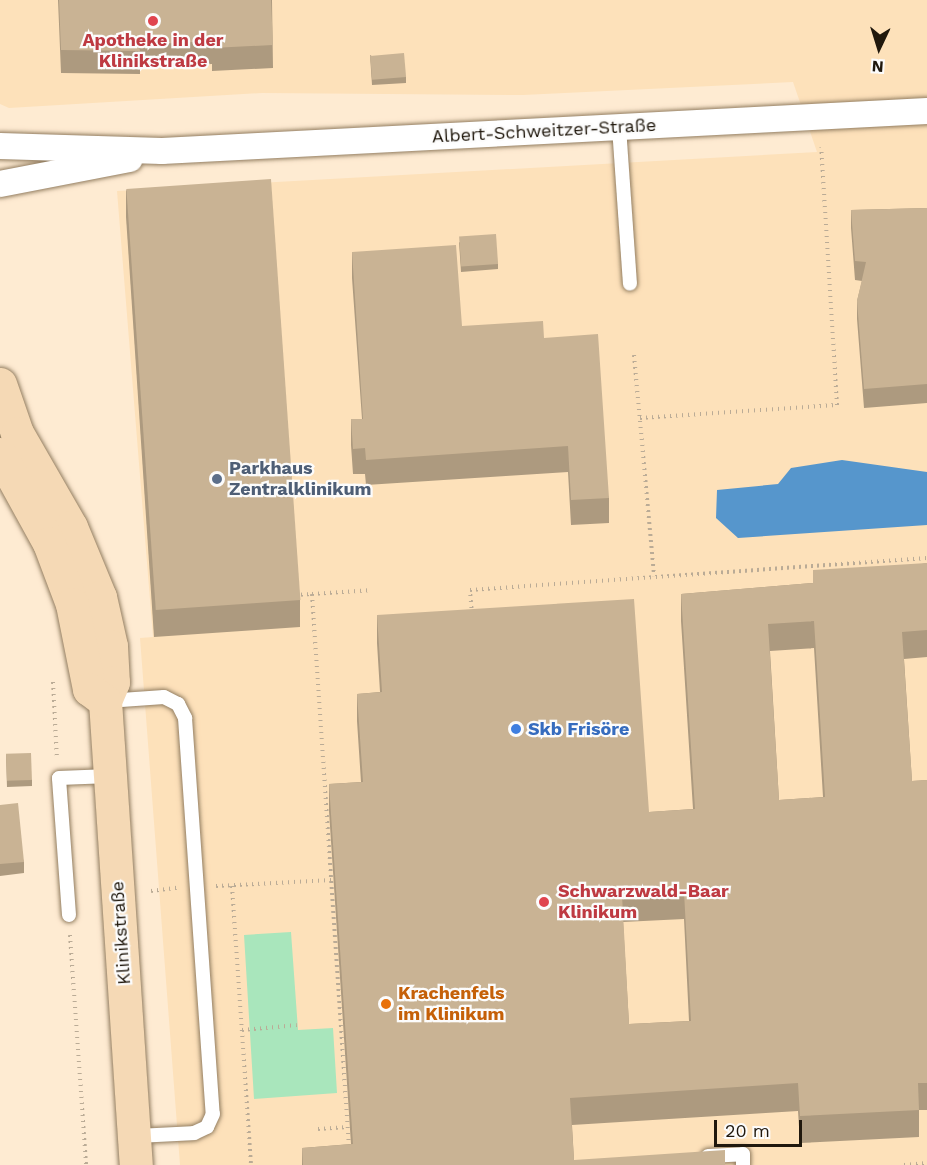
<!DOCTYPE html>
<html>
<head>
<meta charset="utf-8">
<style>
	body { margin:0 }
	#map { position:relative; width:927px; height:1165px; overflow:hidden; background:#feebd2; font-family:"Work Sans",sans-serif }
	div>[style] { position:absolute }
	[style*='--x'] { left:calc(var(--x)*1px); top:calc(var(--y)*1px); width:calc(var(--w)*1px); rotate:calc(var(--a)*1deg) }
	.built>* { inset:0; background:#fde1ba }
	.green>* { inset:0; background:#a9e6bc }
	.water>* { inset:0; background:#5696cc }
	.path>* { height:4px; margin-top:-2px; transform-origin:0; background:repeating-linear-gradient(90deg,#baab96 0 1.5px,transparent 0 6px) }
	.roads { filter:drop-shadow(0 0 2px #937e61) drop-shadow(0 0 2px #937e61) }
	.lane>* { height:14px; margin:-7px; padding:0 7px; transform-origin:7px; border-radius:7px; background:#fff }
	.street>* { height:26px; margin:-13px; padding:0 13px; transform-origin:13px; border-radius:13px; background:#fff }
	.secondary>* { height:33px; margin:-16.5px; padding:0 16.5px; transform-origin:16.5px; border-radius:16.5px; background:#f5d9b5 }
	.wall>* { inset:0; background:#ad9a7f }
	.building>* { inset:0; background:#c9b394; transform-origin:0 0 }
	.dots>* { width:16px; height:16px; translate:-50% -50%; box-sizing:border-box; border:3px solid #fcfcfc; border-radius:50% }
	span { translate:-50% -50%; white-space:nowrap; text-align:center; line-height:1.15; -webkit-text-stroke:4.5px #fcfcfc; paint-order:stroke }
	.health-label { font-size:18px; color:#be3a42; font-weight:700 }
	.left { translate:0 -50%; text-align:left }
	.street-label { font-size:18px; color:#20180d }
	.service-label { font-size:18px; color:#4e5e75; font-weight:700 }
	.shop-label { font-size:18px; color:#366cbe; font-weight:700 }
	.food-label { font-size:18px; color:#c56008; font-weight:700 }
	.north { position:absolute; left:849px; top:18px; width:60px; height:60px; -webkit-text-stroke:4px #fcfcfc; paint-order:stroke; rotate:184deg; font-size:16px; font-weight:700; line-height:24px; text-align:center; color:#20180d }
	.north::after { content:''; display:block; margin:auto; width:21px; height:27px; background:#20180d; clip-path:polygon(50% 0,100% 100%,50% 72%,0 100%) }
	.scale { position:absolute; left:714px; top:1120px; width:88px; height:27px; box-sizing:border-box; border:3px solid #20180d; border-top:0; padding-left:8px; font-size:18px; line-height:21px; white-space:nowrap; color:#20180d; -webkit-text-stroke:4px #fcfcfc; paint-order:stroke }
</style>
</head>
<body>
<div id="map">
	<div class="built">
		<div style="clip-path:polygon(0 0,927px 0,927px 1165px,180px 1165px,140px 638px,153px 637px,117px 191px,817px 152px,793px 82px,523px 95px,262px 93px,9px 108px,0 104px)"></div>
	</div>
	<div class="green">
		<div style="clip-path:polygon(291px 932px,298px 1030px,333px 1028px,337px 1093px,254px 1099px,244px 935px)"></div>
	</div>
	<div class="water">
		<div style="clip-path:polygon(842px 460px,927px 472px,927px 525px,738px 538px,716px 518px,717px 490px,778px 484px,791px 468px)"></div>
	</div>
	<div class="path">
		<div style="--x:634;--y:355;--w:222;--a:84.8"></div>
		<div style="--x:640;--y:418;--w:197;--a:-3.8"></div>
		<div style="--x:837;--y:405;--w:258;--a:-93.5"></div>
		<div style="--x:312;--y:594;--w:60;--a:-3.8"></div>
		<div style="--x:295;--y:595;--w:17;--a:-3"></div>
		<div style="--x:312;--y:594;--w:554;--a:86.17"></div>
		<div style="--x:472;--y:614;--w:24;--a:-95"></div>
		<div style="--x:470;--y:590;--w:458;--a:-4"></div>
		<div style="--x:53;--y:682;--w:76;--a:87"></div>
		<div style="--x:216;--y:886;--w:116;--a:-3"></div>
		<div style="--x:232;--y:886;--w:280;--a:86.1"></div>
		<div style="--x:151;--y:891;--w:26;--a:-7"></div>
		<div style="--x:70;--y:935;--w:231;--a:86"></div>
		<div style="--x:242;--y:1030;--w:55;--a:-5.2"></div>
		<div style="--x:318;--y:1129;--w:30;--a:-4"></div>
		<div style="--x:904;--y:1165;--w:23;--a:-5"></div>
	</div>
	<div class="roads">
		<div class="lane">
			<div style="--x:619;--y:127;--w:157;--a:86"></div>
			<div style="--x:107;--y:701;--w:57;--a:-4"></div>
			<div style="--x:164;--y:697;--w:16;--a:27"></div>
			<div style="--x:178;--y:704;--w:16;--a:63"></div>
			<div style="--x:185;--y:718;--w:397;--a:86"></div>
			<div style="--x:213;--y:1114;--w:14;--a:115"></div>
			<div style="--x:207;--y:1127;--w:14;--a:155"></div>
			<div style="--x:194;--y:1133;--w:60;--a:177.1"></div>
			<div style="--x:69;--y:915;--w:137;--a:-94.2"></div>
			<div style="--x:59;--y:778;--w:51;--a:-2.2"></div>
			<div style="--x:708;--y:1156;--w:35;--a:-3"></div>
			<div style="--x:743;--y:1154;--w:11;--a:90"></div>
		</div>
		<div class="street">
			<div style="--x:0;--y:146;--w:162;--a:1.8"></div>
			<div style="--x:162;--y:151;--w:766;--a:-2.99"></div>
			<div style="--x:0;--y:184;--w:132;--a:-10.9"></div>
		</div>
		<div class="secondary">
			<div style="--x:0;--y:384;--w:52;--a:70.9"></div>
			<div style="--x:17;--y:433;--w:108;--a:60.1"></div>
			<div style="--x:71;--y:527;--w:76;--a:67.5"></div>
			<div style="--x:100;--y:597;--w:50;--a:77.3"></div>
			<div style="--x:111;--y:646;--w:36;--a:87"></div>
			<div style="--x:113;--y:682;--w:21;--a:113"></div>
			<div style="--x:105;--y:701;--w:465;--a:86.2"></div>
			<div style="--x:0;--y:454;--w:102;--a:61.2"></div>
			<div style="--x:49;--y:543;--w:65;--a:69.3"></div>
			<div style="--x:72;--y:604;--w:87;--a:78.7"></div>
			<div style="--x:89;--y:689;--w:20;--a:37"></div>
		</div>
	</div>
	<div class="wall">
		<div style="clip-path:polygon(58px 0,272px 0,273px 68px,212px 71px,212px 64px,140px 68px,140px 74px,61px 73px)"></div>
		<div style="clip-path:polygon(370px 55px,406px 77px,406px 83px,372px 85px)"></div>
		<div style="clip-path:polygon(126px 189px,300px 600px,300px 627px,154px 637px,126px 217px)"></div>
		<div style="clip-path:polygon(927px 208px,927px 403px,864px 408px,857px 319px,857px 301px,862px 281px,855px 280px,851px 228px,851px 210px)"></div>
		<div style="clip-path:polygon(459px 242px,498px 264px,498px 269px,461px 272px)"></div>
		<div style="clip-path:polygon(352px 252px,462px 326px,544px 338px,609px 498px,609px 523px,571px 525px,568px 472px,366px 485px,365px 474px,353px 474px,351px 445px,351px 419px,362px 419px,352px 278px)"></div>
		<div style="clip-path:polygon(evenodd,927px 563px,927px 657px,904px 659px,912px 781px,927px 780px,927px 1110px,919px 1110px,919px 1137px,800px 1143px,798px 1111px,572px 1125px,574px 1160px,725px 1165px,302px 1165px,302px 1148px,351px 1144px,329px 811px,329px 784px,361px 782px,357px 721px,357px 694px,380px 692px,377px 643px,377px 615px,649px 812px,693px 809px,681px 621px,681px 594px,813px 583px,927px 563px,814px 648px,823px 797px,779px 800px,770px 651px,814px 648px,927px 563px,684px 919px,689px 1021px,629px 1024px,623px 922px,684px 919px)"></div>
		<div style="clip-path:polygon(6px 754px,32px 780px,32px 786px,7px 787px)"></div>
		<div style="clip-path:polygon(0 805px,24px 862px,24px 873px,0 876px)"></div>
	</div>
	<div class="building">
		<div style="clip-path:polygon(59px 0,271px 0,273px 45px,212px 48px,212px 41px,139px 45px,140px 51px,61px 50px)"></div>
		<div style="left:404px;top:53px;width:24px;height:34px;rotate:85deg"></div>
		<div style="left:271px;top:179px;width:422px;height:145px;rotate:86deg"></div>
		<div style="clip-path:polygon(927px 208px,927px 384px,864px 389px,857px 301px,866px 262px,855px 261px,851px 210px)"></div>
		<div style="left:496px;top:234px;width:30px;height:37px;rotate:86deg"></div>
		<div style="clip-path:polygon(456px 245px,462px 326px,543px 321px,544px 338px,598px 334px,609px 498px,571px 500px,568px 446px,366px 460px,365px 448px,353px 449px,351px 419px,363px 419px,352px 252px)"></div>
		<div style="clip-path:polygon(evenodd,927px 563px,927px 630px,902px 632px,912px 781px,927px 780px,927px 1083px,918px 1083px,919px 1110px,800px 1116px,798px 1083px,570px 1098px,574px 1160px,725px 1150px,725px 1165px,303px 1165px,302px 1148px,353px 1144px,329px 784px,363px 782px,357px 694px,382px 692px,377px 615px,634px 599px,649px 812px,695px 809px,681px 594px,813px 583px,813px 570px,927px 563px,814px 621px,825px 797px,779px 800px,768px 624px,814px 621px,927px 563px,684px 892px,691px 1021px,629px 1024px,622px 895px,684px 892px)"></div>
		<div style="left:31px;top:753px;width:27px;height:25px;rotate:88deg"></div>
		<div style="clip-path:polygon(18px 803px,24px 862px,0 864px,0 805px)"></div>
	</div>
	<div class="dots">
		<div style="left:153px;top:21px;background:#e0444e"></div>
		<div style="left:217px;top:479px;background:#5c6f8a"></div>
		<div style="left:516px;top:729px;background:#3f7fe0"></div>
		<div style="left:544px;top:902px;background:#e0444e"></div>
		<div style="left:386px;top:1004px;background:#e8710a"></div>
	</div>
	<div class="health-label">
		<span style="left:153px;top:51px">Apotheke in der<br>Klinikstraße</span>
		<span class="left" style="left:558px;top:902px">Schwarzwald-Baar<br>Klinikum</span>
	</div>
	<div class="street-label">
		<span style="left:544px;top:131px;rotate:-3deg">Albert-Schweitzer-Straße</span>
		<span style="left:121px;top:933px;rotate:-94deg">Klinikstraße</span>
	</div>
	<div class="service-label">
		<span class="left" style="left:229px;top:479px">Parkhaus<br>Zentralklinikum</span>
	</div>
	<div class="shop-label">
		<span class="left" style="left:528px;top:729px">Skb Frisöre</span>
	</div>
	<div class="food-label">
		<span class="left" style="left:398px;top:1004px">Krachenfels<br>im Klinikum</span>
	</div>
	<div class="north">N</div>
	<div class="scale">20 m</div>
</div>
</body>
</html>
